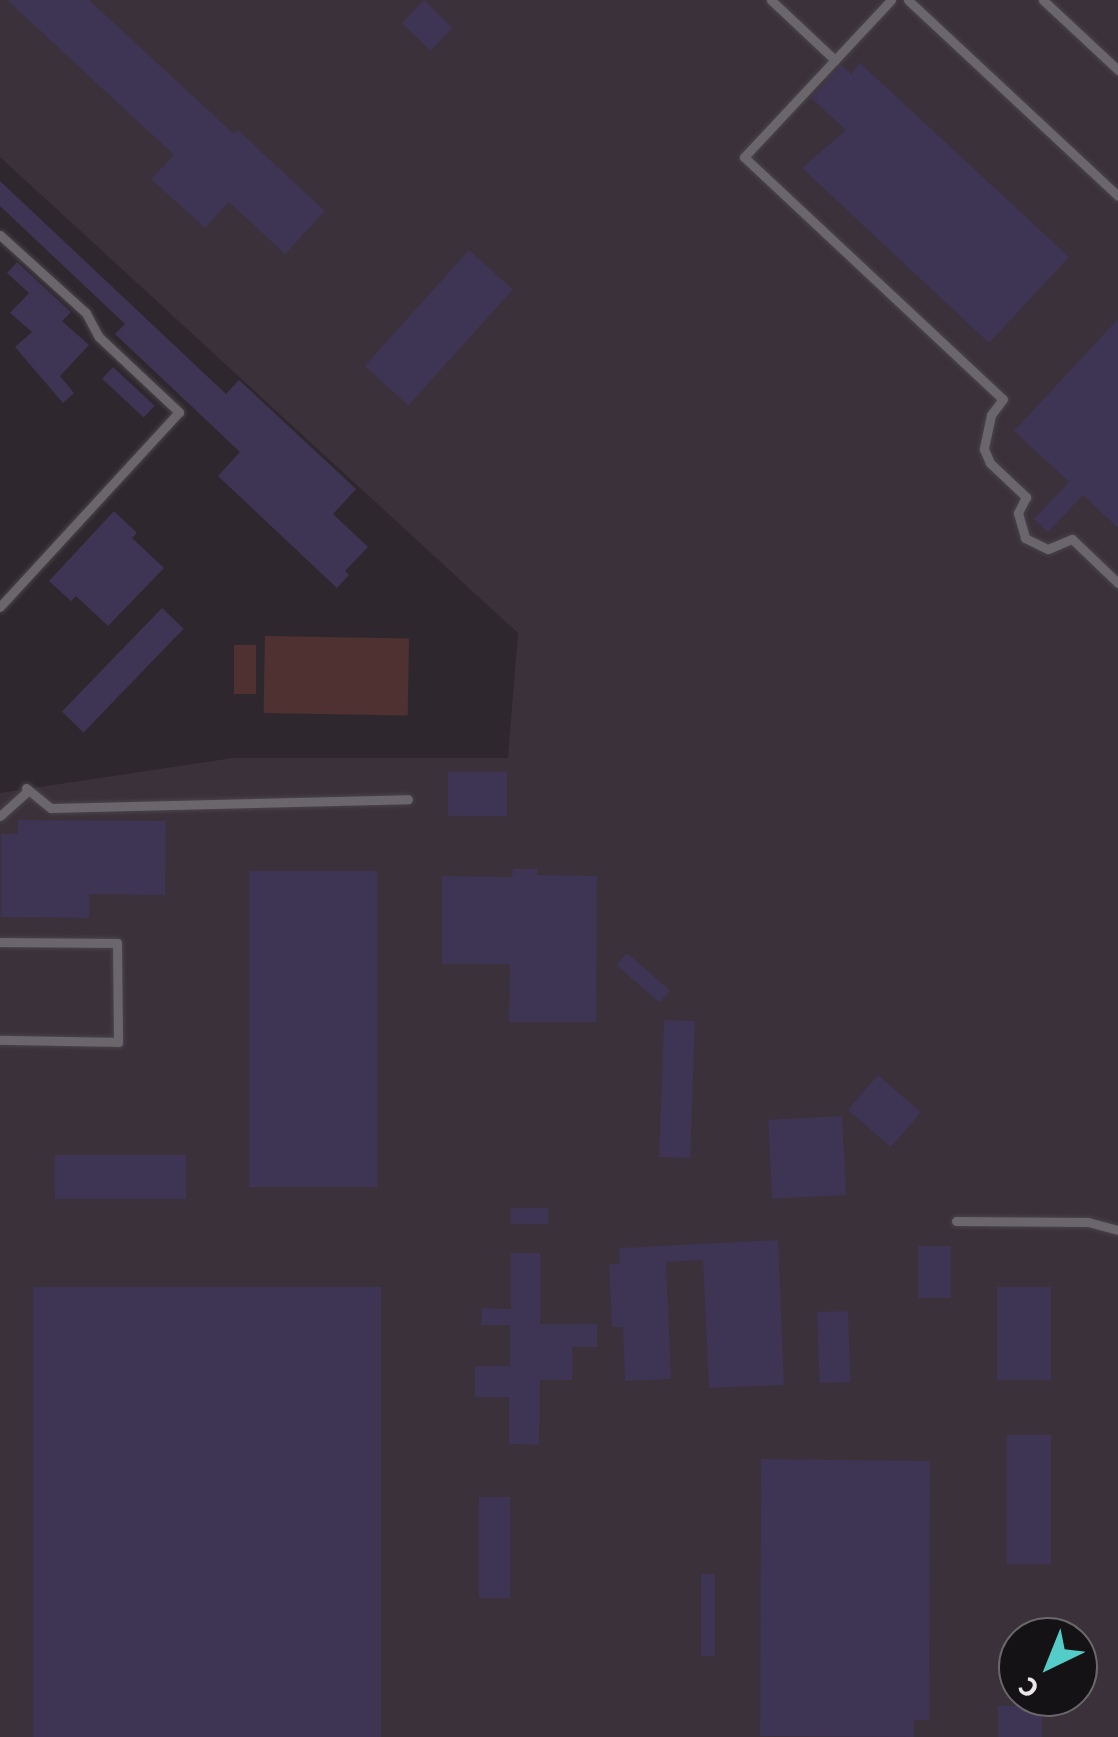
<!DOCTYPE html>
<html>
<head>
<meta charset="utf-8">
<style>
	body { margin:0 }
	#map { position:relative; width:1118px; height:1737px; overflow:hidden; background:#2e282e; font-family:"Source Sans 3",sans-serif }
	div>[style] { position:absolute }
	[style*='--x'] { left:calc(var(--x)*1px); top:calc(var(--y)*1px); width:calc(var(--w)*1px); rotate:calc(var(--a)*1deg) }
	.built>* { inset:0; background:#3b313b }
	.green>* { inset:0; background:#503132; transform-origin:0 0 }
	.building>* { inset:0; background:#3e3453; transform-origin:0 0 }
	.roads { filter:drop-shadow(0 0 2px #49444a) drop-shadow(0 0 2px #49444a) }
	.service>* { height:9px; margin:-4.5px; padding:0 4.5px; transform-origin:4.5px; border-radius:4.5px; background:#6b656c }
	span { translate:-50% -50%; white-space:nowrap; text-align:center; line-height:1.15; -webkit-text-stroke:9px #151215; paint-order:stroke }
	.north { position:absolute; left:998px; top:1617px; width:100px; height:100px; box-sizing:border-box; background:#151215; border:2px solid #6a676a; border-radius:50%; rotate:223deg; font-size:28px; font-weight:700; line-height:40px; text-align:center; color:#eae6ea }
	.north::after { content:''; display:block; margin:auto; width:35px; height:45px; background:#54cdc8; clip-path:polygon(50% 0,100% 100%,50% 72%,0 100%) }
</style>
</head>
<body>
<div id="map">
	<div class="built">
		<div style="clip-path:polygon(evenodd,0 0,1118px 0,1118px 1737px,0 1737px,0 793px,233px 758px,508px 758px,518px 633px,0 157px,0 0,1018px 1637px,1078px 1637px,1078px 1697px,1018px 1697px,1018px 1637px)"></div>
	</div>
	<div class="green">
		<div style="left:265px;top:636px;width:144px;height:77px;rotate:1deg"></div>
		<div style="left:234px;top:645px;width:22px;height:49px"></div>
	</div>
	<div class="building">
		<div style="clip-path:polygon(7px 0,89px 0,234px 134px,238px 130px,325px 211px,285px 254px,229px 202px,205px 228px,151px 179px,174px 155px)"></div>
		<div style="left:424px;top:0;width:40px;height:32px;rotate:44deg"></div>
		<div style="clip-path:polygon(860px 63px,1069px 257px,989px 343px,802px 168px,846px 130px,811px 98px,841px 65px,851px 74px)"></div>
		<div style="clip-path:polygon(0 181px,226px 394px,239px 380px,356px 489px,333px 514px,368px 547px,345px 571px,349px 575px,337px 588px,218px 476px,240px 452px,115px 334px,125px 324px,0 206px)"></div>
		<div style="left:469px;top:250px;width:59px;height:156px;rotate:42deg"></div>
		<div style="clip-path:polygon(17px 262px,71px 312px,62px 321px,89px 345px,60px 376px,74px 393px,63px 403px,15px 347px,32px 332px,10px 313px,29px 293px,7px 273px)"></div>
		<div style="clip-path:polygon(1118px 319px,1118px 528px,1083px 495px,1048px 532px,1034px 519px,1069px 482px,1014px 431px)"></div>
		<div style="left:113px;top:367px;width:57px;height:16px;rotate:43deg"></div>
		<div style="clip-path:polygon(114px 511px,137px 533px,132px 538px,164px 568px,108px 626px,76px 596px,71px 601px,49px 581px)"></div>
		<div style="left:162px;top:608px;width:30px;height:144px;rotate:44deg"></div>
		<div style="left:448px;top:772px;width:59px;height:44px"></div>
		<div style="clip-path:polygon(18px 820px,166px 821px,165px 895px,89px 894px,89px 918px,1px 917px,1px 834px,18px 834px)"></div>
		<div style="clip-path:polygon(513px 869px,537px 869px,537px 875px,597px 876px,596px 1022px,509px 1022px,510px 964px,442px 964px,442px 876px,512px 877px)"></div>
		<div style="left:249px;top:871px;width:128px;height:316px"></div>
		<div style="left:627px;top:953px;width:57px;height:16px;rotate:41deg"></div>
		<div style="left:664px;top:1020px;width:31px;height:137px;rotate:2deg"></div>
		<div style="left:878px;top:1075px;width:57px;height:46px;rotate:41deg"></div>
		<div style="left:842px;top:1116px;width:79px;height:74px;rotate:87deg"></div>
		<div style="left:55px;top:1155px;width:131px;height:44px"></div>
		<div style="left:511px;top:1208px;width:37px;height:16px"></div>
		<div style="clip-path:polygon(778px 1240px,784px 1385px,709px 1388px,703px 1260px,666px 1262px,671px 1379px,625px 1381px,623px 1327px,612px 1327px,609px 1264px,620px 1264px,619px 1248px)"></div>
		<div style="left:918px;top:1246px;width:33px;height:52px"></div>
		<div style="clip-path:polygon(511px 1253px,540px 1253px,540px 1324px,597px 1324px,597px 1347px,572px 1347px,572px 1380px,540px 1380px,539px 1445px,509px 1444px,509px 1397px,475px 1397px,475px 1366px,510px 1366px,510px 1325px,481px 1325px,482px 1308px,511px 1309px)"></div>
		<div style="left:33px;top:1287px;width:348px;height:450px"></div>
		<div style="left:997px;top:1287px;width:54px;height:93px"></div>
		<div style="left:848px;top:1311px;width:71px;height:31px;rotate:88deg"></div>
		<div style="left:1007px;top:1435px;width:44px;height:129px"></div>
		<div style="clip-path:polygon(761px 1459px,930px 1461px,929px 1720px,914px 1720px,914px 1737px,760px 1736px)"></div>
		<div style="left:479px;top:1497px;width:31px;height:101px"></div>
		<div style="left:701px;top:1574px;width:14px;height:82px"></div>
		<div style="left:998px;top:1706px;width:44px;height:31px"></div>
	</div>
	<div class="roads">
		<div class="service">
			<div style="--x:771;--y:0;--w:88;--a:43.2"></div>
			<div style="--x:891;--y:0;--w:215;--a:133.1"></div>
			<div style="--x:744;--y:157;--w:354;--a:43.1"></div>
			<div style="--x:1003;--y:399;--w:20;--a:127"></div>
			<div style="--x:991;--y:415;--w:35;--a:102"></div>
			<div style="--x:984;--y:449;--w:15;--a:67"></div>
			<div style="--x:990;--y:463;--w:50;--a:43.4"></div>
			<div style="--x:1026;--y:497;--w:18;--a:117"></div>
			<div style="--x:1018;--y:513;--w:26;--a:74"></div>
			<div style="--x:1025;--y:538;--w:25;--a:26"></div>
			<div style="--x:1048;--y:549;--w:26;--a:-23"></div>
			<div style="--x:1072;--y:539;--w:64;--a:43.7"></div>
			<div style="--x:908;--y:0;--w:287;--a:43"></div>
			<div style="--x:1043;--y:0;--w:103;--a:43"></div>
			<div style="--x:0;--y:235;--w:116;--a:42.2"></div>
			<div style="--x:86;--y:313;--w:27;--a:62"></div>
			<div style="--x:99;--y:337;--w:110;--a:43.2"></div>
			<div style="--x:179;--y:412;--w:265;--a:132.6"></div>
			<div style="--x:26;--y:788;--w:32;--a:39"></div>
			<div style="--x:51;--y:808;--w:357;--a:-1.4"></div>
			<div style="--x:0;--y:816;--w:36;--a:-42"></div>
			<div style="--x:0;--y:942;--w:117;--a:0.5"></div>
			<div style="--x:117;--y:943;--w:99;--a:89.4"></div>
			<div style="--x:118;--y:1042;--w:118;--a:-179"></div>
			<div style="--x:956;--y:1221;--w:132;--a:0.4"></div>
			<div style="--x:1088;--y:1222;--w:31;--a:15"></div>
		</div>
	</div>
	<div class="north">С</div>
</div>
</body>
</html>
